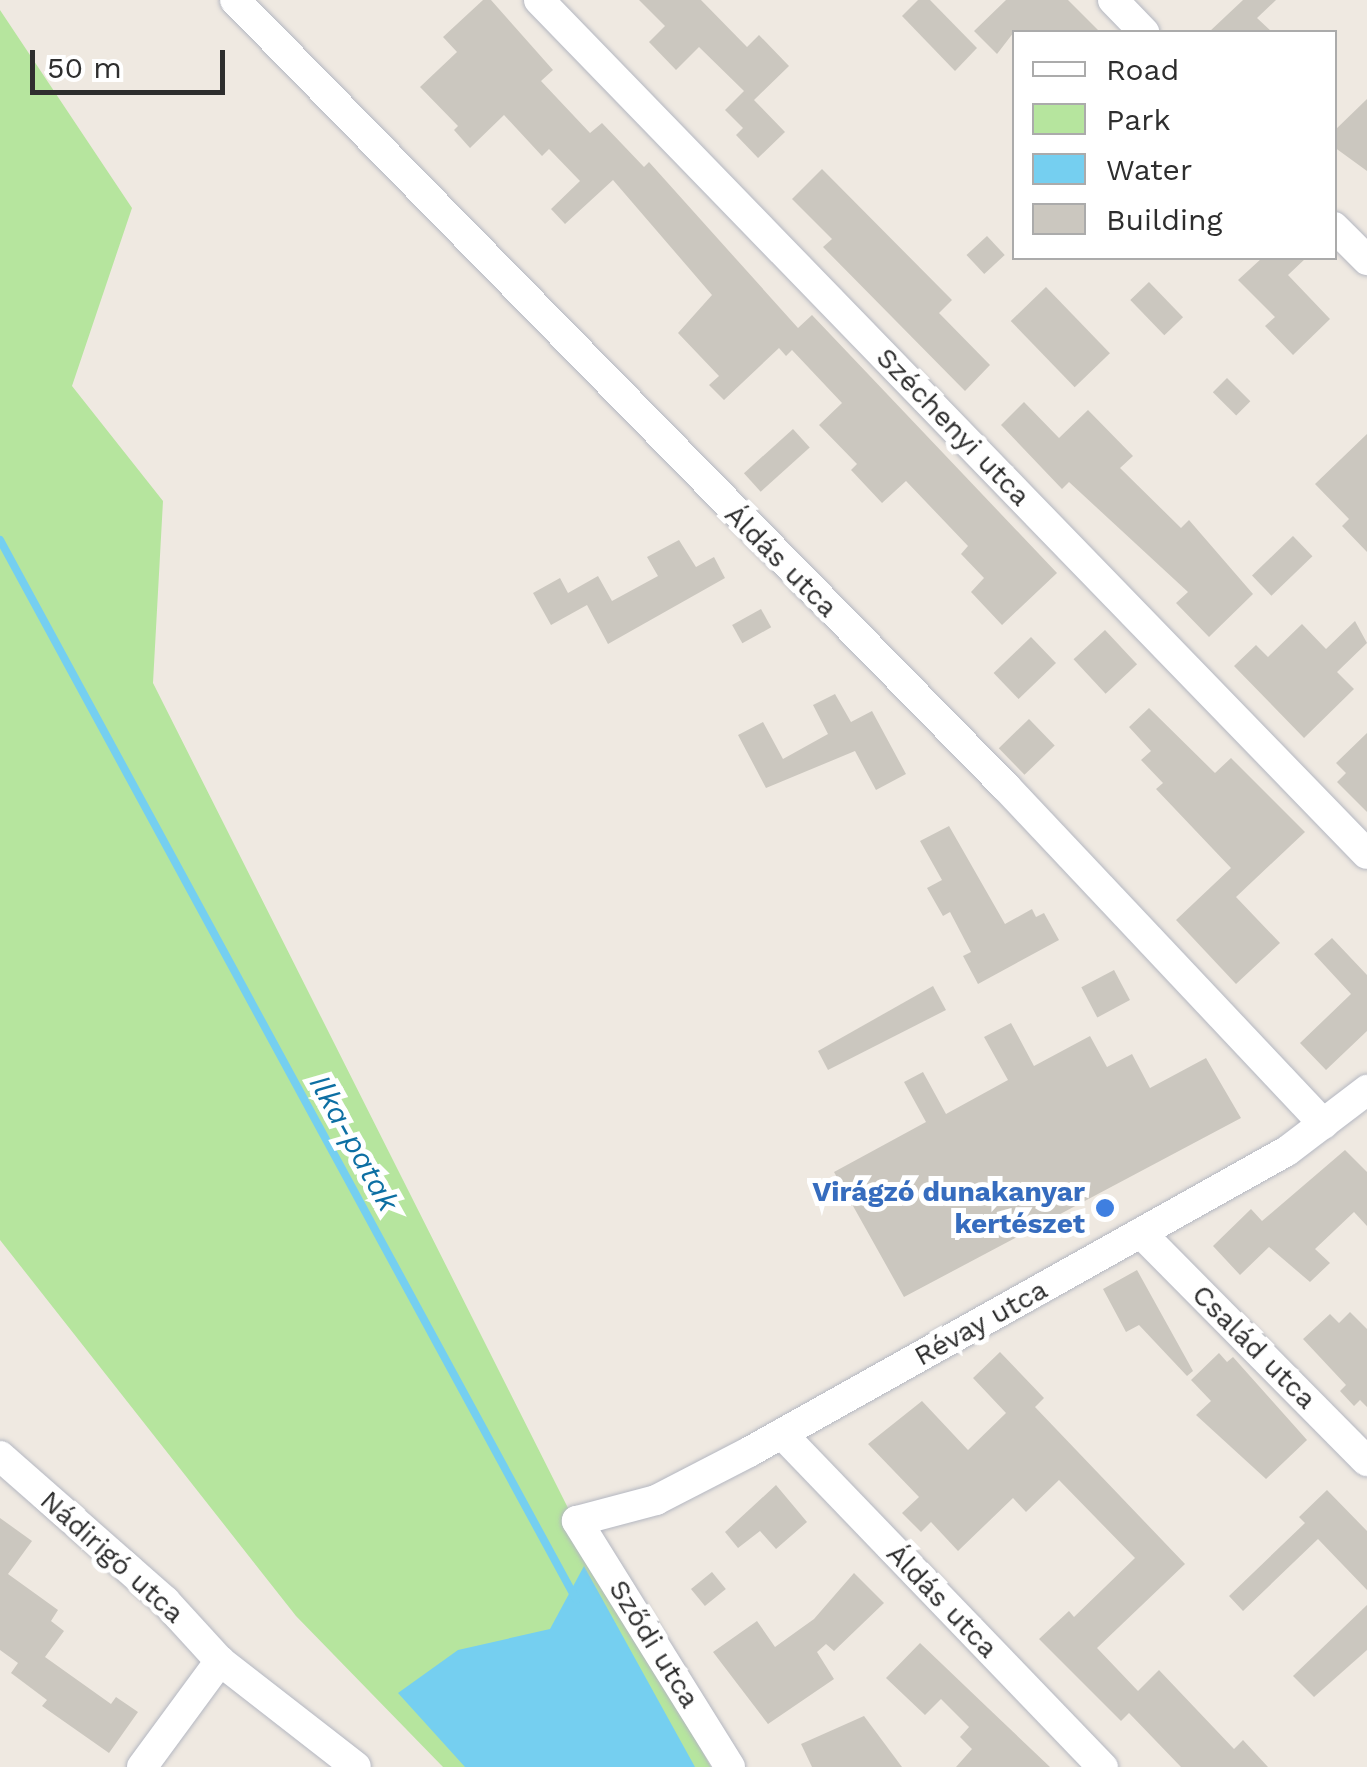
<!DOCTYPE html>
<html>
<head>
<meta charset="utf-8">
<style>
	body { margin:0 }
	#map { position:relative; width:1367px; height:1767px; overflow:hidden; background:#efe9e1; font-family:"Work Sans",sans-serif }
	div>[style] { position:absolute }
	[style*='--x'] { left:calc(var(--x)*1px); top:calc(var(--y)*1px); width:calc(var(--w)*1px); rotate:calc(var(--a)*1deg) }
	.green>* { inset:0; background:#b6e59e }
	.water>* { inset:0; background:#75cff0 }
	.stream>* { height:8px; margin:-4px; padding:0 4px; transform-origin:4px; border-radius:4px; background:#75cff0 }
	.building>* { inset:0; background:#cbc7bf; transform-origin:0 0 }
	.roads { filter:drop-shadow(0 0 2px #b4b7c1) drop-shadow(0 0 2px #b4b7c1) }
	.minor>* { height:30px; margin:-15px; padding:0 15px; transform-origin:15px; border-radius:15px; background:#fff }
	.dots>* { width:28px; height:28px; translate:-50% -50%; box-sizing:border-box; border:5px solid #fff; border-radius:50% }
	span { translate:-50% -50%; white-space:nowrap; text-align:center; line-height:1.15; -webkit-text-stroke:10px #fff; paint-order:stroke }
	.street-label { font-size:28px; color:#2e2e2e }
	.shop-label { font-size:28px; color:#366cbe; font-weight:700 }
	.right { translate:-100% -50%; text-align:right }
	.water-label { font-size:30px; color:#0d6fa3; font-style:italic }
	.legend { position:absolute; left:1012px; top:30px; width:325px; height:230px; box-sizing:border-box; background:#fff; border:2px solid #ababab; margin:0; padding:12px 18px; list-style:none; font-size:30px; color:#2e2e2e }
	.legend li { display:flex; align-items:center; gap:20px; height:50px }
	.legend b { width:50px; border:2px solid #ababab }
	.scale { position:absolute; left:30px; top:50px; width:195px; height:45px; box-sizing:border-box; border:5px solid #2e2e2e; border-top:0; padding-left:12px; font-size:30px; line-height:35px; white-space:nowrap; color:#2e2e2e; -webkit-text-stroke:8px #fff; paint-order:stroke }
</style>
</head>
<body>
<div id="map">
	<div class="green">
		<div style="clip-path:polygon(0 10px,132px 208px,72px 386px,163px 501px,153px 683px,568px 1508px,711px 1767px,443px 1767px,296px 1616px,0 1240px)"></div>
	</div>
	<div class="water">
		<div style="clip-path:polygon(584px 1566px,695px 1767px,465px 1767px,398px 1693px,458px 1650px,550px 1629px)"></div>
	</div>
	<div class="stream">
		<div style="--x:0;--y:540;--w:1206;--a:61.46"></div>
	</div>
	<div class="building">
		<div style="clip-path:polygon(483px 0,491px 0,553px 70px,541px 81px,590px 133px,602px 123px,644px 167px,649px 162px,798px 328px,812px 315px,1057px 573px,1002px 625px,971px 592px,984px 578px,961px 554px,968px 546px,906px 481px,882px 503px,851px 470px,857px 464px,819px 425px,842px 403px,792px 350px,786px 356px,779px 348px,724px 400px,709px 385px,719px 376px,678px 333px,712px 295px,613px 180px,565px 224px,551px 209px,580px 181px,549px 149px,542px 156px,504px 115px,470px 148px,454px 130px,458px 126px,420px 87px,457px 52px,443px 37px)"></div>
		<div style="clip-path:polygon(639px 0,701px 0,747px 47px,759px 35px,789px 66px,754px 100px,785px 132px,758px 158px,736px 135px,743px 128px,725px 110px,744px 91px,699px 47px,676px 70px,649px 42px,665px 26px)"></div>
		<div style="clip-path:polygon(918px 0,930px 0,977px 48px,955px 71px,902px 16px)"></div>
		<div style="clip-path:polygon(1006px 0,1068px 0,1100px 32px,1014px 32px,997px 54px,974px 31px)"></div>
		<div style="clip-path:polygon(1243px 0,1276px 0,1257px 18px,1272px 32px,1209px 32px)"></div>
		<div style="clip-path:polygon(1367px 99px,1367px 171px,1334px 147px,1334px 131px)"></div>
		<div style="clip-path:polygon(822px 169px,952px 300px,939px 313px,990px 365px,965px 391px,823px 247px,832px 239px,792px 199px)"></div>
		<div style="left:987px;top:236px;width:26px;height:28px;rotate:47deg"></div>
		<div style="clip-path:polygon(1262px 258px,1306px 258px,1288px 275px,1330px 319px,1293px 355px,1265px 326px,1275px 317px,1238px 280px)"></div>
		<div style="left:1149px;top:282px;width:49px;height:26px;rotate:46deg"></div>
		<div style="left:1046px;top:287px;width:92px;height:49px;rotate:46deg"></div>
		<div style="left:1227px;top:378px;width:33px;height:20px;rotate:45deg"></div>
		<div style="clip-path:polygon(1024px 402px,1059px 438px,1088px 410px,1133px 456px,1120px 468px,1181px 528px,1189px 520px,1253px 594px,1209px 637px,1176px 603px,1188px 592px,1069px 482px,1062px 489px,1001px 425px)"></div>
		<div style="left:793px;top:429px;width:25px;height:66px;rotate:48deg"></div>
		<div style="clip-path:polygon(1367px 434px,1367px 552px,1342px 526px,1349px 519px,1315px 484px)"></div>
		<div style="left:1293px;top:536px;width:28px;height:57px;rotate:46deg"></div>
		<div style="clip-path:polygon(679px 540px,696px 567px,714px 557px,725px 578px,608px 644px,587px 605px,551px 625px,533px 593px,560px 578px,568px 593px,598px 576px,612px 601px,658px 576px,647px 557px)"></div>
		<div style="left:761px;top:609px;width:21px;height:33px;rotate:61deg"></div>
		<div style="clip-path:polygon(1355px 621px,1367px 643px,1337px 672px,1354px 689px,1304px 738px,1234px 666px,1256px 645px,1268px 657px,1302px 624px,1326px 649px)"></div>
		<div style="left:1105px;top:630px;width:47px;height:43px;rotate:47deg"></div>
		<div style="left:1031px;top:637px;width:36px;height:52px;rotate:46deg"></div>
		<div style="clip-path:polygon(835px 694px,851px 722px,872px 711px,906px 774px,876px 790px,855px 751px,766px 788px,738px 735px,763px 722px,783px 759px,828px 734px,813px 705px)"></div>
		<div style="clip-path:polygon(1149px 708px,1215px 773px,1231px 758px,1305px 832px,1236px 897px,1280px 943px,1236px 984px,1176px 920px,1231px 868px,1156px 789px,1163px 783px,1141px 760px,1151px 751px,1129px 727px)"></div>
		<div style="left:1029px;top:719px;width:37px;height:42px;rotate:46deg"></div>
		<div style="clip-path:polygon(1367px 733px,1367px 812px,1337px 782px,1346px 773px,1336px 763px)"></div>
		<div style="clip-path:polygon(949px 826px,1005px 924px,1032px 909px,1036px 917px,1044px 913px,1059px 940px,978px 984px,963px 956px,971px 952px,950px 912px,943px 916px,927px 888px,942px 880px,920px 841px)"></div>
		<div style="clip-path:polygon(1332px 938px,1367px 975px,1367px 1031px,1326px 1070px,1300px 1043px,1351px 994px,1314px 954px)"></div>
		<div style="left:1114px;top:970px;width:34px;height:37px;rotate:62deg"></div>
		<div style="clip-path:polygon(933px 986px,946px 1010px,828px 1070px,818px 1051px)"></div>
		<div style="clip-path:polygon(1011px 1023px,1034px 1066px,1090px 1036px,1107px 1067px,1132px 1054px,1150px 1088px,1206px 1058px,1241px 1118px,904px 1297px,834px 1172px,926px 1122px,904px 1082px,923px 1072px,946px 1114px,1008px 1080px,984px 1037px)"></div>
		<div style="clip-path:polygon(1345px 1150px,1367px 1172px,1367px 1226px,1354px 1212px,1315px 1249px,1330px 1263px,1310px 1282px,1269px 1247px,1240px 1275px,1213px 1246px,1251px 1209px,1262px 1221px)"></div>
		<div style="clip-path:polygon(1137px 1270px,1193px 1371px,1187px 1376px,1139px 1325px,1126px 1332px,1103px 1289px)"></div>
		<div style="clip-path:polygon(1350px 1312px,1367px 1329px,1367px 1407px,1360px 1400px,1354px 1406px,1340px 1391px,1346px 1385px,1303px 1339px,1330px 1314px,1339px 1323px)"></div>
		<div style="clip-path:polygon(1000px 1352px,1044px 1398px,1035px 1407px,1185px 1564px,1097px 1648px,1138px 1691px,1159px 1670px,1234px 1749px,1243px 1740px,1268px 1767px,1181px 1767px,1129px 1713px,1121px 1721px,1039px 1639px,1069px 1611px,1074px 1617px,1135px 1558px,1059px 1480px,1026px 1512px,1013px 1498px,958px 1551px,931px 1522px,921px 1532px,902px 1513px,919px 1497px,868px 1444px,922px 1401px,968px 1450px,1006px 1413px,973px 1378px)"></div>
		<div style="clip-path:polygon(1219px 1353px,1227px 1362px,1233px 1357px,1307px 1440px,1266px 1479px,1196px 1415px,1211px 1401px,1191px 1380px)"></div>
		<div style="clip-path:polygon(776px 1485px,807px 1522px,776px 1549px,760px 1531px,738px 1548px,725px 1532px)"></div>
		<div style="clip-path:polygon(1327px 1490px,1367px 1531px,1367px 1590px,1318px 1539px,1243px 1611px,1229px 1596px,1305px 1523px,1299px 1517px)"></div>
		<div style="clip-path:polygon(0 1518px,32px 1541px,8px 1574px,58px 1610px,51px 1621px,64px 1631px,45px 1657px,111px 1704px,116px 1697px,138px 1712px,109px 1753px,42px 1706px,47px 1700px,11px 1673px,18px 1663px,0 1650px)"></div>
		<div style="left:712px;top:1572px;width:22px;height:27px;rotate:51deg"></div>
		<div style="clip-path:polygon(854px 1573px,884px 1603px,834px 1651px,826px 1644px,817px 1652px,834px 1679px,768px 1724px,713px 1652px,757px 1621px,775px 1647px,814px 1619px)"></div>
		<div style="clip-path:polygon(1367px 1605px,1367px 1650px,1314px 1697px,1293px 1676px)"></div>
		<div style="clip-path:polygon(920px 1643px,988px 1708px,1050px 1767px,956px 1767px,972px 1749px,960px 1737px,969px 1727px,941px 1699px,925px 1715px,886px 1678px)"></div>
		<div style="clip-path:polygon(864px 1716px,902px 1767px,812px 1767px,801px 1744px)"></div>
	</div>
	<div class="roads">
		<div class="minor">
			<div style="--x:235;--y:0;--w:1102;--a:45.59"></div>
			<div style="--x:1006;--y:787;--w:463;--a:46.7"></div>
			<div style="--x:539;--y:0;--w:1189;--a:45.89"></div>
			<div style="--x:1113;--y:0;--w:45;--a:45.9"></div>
			<div style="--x:1334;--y:227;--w:47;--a:45"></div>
			<div style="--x:1141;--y:1233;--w:321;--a:45.3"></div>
			<div style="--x:782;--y:1434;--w:463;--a:46.1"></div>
			<div style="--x:0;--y:1456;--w:220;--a:41.3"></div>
			<div style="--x:165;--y:1601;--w:81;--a:47.5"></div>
			<div style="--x:220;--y:1661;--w:172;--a:37.9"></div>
			<div style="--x:142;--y:1767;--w:132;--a:-53.7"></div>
			<div style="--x:730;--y:1767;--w:290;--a:-121.9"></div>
			<div style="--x:577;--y:1521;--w:82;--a:-14.9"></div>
			<div style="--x:656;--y:1500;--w:105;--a:-27.3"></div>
			<div style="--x:749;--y:1452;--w:616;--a:-29.23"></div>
			<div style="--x:1287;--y:1151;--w:101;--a:-37.3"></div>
		</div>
	</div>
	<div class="dots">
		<div style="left:1105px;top:1208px;background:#3f7fe0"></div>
	</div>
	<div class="street-label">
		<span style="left:953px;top:427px;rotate:46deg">Széchenyi utca</span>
		<span style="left:781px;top:561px;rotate:45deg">Áldás utca</span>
		<span style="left:981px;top:1323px;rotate:-29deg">Révay utca</span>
		<span style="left:1254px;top:1347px;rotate:45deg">Család utca</span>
		<span style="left:112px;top:1557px;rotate:42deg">Nádirigó utca</span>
		<span style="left:942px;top:1601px;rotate:46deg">Áldás utca</span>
		<span style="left:654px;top:1644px;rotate:58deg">Sződi utca</span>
	</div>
	<div class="shop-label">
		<span class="right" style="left:1085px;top:1208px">Virágzó dunakanyar<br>kertészet</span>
	</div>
	<div class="water-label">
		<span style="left:354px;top:1143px;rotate:61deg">Ilka-patak</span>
	</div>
	<ul class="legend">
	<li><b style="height:12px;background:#fff"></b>Road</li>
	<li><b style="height:28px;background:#b6e59e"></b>Park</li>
	<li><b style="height:28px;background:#75cff0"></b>Water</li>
	<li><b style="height:28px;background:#cbc7bf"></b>Building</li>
	</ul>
	<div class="scale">50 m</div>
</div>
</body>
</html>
